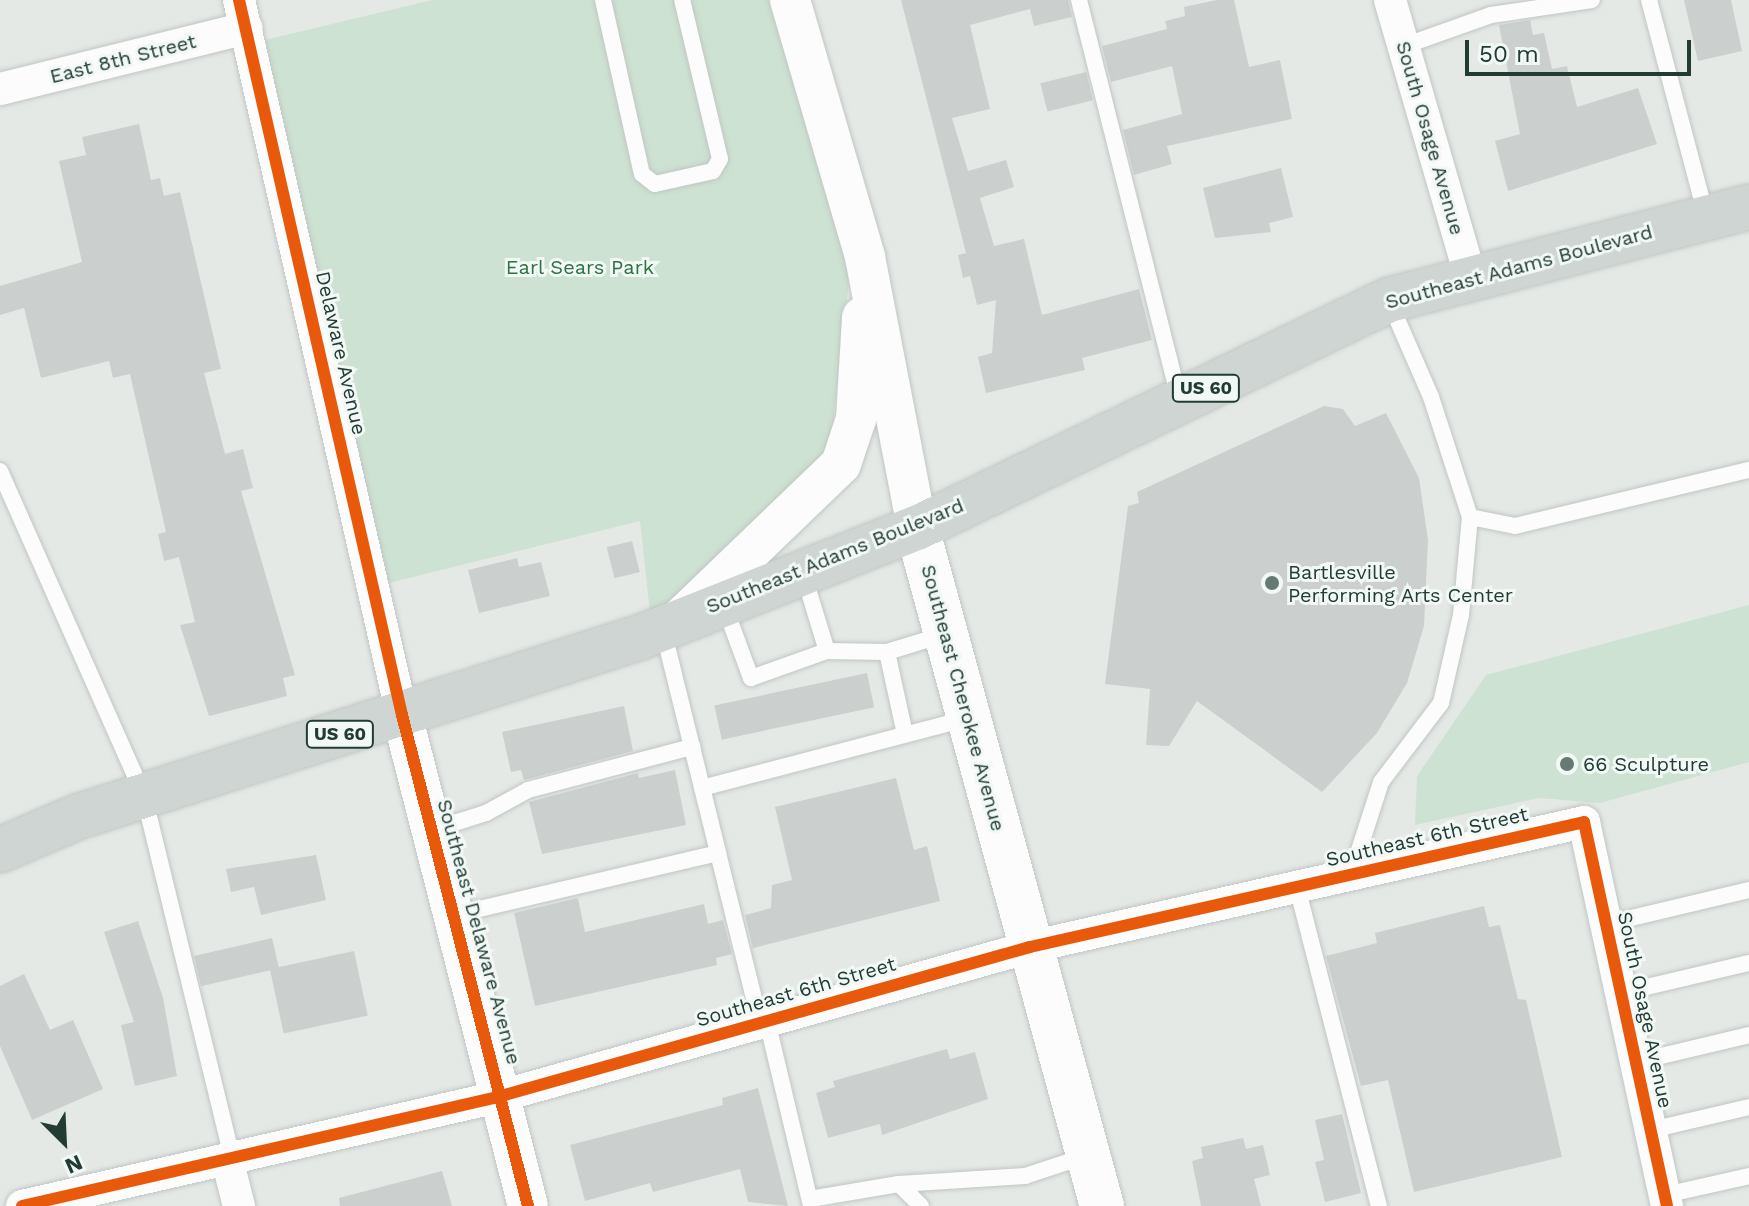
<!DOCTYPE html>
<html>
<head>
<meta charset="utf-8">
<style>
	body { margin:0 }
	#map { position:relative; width:1749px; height:1206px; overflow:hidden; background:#e4e9e6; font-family:"Work Sans",sans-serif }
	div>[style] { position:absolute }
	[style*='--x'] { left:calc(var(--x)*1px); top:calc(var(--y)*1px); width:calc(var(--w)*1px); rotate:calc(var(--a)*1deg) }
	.green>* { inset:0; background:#cde2d2 }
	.building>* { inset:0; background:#cbd0ce; transform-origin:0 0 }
	.roads { filter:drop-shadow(0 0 2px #c1c6c3) drop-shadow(0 0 2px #c1c6c3) }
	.service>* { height:16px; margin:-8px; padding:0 8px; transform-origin:8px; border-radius:8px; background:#fbfcfb }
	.minor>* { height:32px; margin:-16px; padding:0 16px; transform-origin:16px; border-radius:16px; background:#fbfcfb }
	.tertiary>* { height:40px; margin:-20px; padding:0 20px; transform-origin:20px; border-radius:20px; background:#fbfcfb }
	.secondary>* { height:44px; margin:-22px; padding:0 22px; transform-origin:22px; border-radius:22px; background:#fbfcfb }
	.primary>* { height:44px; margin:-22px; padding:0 22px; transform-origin:22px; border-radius:22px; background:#ced5d2 }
	.cycleway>* { height:12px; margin:-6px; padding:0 6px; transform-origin:6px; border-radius:6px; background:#e8590c }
	.dots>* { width:22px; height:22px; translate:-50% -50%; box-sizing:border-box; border:4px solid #f2f8f5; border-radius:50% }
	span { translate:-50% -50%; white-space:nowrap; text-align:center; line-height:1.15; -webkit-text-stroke:6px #f2f8f5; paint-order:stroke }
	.shield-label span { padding:2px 6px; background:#f2f8f5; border:2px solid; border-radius:6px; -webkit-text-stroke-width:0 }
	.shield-label { font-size:18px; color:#223c33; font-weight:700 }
	.street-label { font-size:20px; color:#223c33 }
	.park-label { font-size:20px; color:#2e7143 }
	.poi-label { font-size:20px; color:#223c33 }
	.left { translate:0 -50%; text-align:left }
	.north { position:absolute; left:24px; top:1102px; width:80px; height:80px; -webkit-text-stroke:6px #f2f8f5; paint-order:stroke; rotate:156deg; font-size:22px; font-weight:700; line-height:32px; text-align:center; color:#223c33 }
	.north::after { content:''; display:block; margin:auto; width:28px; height:36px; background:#223c33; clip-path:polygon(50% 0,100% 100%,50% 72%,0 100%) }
	.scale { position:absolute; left:1465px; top:40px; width:226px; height:36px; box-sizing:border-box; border:4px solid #223c33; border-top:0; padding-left:10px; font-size:24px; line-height:28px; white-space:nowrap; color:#223c33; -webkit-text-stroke:6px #f2f8f5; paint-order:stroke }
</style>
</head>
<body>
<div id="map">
	<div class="green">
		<div style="clip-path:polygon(432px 0,772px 0,850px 271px,829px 458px,680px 601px,650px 613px,640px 521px,385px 584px,265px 40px)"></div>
		<div style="clip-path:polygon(1749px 605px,1749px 762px,1600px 803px,1539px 798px,1415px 825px,1417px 776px,1486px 675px)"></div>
	</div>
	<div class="building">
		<div style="clip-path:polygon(901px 0,1068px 0,1072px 17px,1034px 26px,1030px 9px,970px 25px,990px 109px,952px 118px,968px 171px,1006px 160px,1014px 187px,980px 198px,994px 246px,1024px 239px,1042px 315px,1139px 289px,1152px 340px,1082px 358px,1085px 370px,986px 393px,978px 357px,992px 353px,996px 300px,977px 305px,970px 276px,963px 278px,958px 255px,966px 253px)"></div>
		<div style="clip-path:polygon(1217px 0,1234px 0,1249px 67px,1280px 60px,1292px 119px,1167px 146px,1172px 164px,1134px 175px,1123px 130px,1182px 114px,1172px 66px,1111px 82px,1102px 46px,1167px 29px,1165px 21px,1185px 16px,1184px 7px)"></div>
		<div style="clip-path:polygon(1684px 0,1731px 0,1742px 51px,1698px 61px)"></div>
		<div style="clip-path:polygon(1530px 20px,1533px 35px,1544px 33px,1552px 69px,1567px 66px,1577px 107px,1638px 88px,1657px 144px,1508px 191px,1495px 141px,1520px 134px,1499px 25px)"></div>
		<div style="left:1086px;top:72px;width:29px;height:47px;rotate:76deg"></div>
		<div style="clip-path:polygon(139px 124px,151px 180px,160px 178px,164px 196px,180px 192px,221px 369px,204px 373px,225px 454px,243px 449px,253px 488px,241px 491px,295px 675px,283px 678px,287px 696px,209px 716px,180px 625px,195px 622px,179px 557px,164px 561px,158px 534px,166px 532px,130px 374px,113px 378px,109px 361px,41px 378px,24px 308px,0 315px,0 286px,82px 262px,59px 161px,86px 155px,82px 137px)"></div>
		<div style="clip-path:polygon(1281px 168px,1293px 217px,1269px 223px,1271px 232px,1215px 238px,1203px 188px)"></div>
		<div style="clip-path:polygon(1324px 406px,1343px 409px,1355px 426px,1386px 413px,1419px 478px,1428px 540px,1424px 626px,1407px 683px,1377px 733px,1322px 792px,1197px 701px,1169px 746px,1146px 745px,1150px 689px,1105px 684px,1128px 506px,1139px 503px,1137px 492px)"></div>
		<div style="left:632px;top:541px;width:32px;height:26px;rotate:76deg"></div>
		<div style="clip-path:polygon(517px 558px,519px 567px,541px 562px,550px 596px,479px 613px,468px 570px)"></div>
		<div style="left:867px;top:673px;width:35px;height:156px;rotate:78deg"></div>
		<div style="clip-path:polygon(624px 706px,633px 751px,524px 780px,521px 770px,511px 772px,502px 732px)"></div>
		<div style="clip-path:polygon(675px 770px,686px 825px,542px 854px,529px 802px,638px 773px,639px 778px)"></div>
		<div style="clip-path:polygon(896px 778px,914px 850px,927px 846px,940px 901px,753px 948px,745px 915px,771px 908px,772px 885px,792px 880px,775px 807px)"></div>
		<div style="clip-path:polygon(316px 855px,326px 900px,261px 915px,254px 887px,231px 892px,226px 869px)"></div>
		<div style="clip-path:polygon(578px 898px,585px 932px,704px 904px,708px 924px,723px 920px,732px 954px,716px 958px,717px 965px,535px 1006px,514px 913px)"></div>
		<div style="clip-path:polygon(1484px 906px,1489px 927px,1500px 925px,1518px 999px,1526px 1000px,1562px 1157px,1414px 1192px,1388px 1080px,1361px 1086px,1326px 956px,1377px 943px,1375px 933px)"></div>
		<div style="clip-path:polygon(138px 921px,163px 998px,177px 1076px,135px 1086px,121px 1025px,134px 1022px,104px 932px)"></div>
		<div style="left:272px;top:938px;width:31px;height:80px;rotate:77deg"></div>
		<div style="left:354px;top:951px;width:66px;height:86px;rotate:78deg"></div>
		<div style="clip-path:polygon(24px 974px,50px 1030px,73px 1020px,103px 1089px,32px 1120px,0 1046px,0 986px)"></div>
		<div style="clip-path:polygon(947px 1049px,950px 1059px,975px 1052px,988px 1099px,882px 1135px,880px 1124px,828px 1138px,816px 1093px,835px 1087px,833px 1081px)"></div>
		<div style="clip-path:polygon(758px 1088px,788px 1206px,748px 1202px,740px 1169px,653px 1192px,650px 1183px,585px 1201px,570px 1145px,723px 1105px,722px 1098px)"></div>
		<div style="clip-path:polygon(1342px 1114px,1361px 1193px,1325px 1202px,1315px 1162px,1324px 1160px,1315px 1120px)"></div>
		<div style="clip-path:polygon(1243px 1138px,1246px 1149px,1263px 1145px,1270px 1175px,1254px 1179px,1261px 1206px,1201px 1206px,1192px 1161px,1203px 1158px,1201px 1147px)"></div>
		<div style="clip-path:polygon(442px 1171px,452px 1206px,340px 1206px,339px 1198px)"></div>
	</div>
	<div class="roads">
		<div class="service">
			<div style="--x:603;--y:0;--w:178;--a:77.4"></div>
			<div style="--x:642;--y:174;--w:16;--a:38"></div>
			<div style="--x:655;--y:184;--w:59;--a:-12.6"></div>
			<div style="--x:713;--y:171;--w:14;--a:-60"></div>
			<div style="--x:720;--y:159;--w:163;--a:-103.4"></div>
			<div style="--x:1079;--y:0;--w:410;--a:75.9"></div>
			<div style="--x:1649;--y:0;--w:223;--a:75.2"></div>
			<div style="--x:1404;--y:46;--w:92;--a:-19.6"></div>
			<div style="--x:1491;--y:15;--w:102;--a:-8.4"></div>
			<div style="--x:0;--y:471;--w:355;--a:66.1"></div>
			<div style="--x:144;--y:796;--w:373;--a:76.3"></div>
			<div style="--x:1470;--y:517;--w:46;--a:11.3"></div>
			<div style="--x:1515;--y:526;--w:241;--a:-13.5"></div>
			<div style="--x:804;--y:576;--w:78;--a:73"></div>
			<div style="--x:724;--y:605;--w:78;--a:69.7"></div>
			<div style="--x:751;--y:678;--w:81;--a:-19.6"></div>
			<div style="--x:827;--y:651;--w:60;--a:1"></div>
			<div style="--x:663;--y:630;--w:230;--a:76.1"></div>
			<div style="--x:905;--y:734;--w:84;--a:-102.4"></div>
			<div style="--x:887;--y:652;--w:62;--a:-17"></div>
			<div style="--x:702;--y:788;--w:275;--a:-14.7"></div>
			<div style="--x:432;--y:830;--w:57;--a:-17.5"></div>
			<div style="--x:486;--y:813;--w:48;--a:-28.7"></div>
			<div style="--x:528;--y:790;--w:170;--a:-14.7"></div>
			<div style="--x:1351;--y:875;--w:98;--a:-72.1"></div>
			<div style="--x:1381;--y:782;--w:99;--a:-52.8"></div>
			<div style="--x:1441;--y:703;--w:90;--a:-77.2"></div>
			<div style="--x:1461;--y:615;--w:98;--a:-84.8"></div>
			<div style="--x:1470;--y:517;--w:126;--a:-108"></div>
			<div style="--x:1431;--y:397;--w:105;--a:-113.6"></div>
			<div style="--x:1297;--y:887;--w:329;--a:75.6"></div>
			<div style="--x:454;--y:915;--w:271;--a:-13.2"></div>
			<div style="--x:718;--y:853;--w:175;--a:76.1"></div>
			<div style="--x:1606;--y:924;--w:147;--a:-13.4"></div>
			<div style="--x:1621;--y:993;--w:131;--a:-13.2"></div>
			<div style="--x:767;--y:1021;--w:190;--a:76.6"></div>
			<div style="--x:1636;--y:1062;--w:116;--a:-13.4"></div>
			<div style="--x:1651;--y:1130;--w:101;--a:-13.2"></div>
			<div style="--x:899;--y:1184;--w:126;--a:-3.6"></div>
			<div style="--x:1025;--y:1176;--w:64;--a:-18.2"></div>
			<div style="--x:1665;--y:1195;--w:86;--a:-12.7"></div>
			<div style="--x:810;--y:1199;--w:90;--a:-9.6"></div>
			<div style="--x:899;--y:1184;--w:31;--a:45"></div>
		</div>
		<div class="minor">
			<div style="--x:239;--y:0;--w:733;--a:77.16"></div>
			<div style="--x:1390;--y:0;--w:287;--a:73.8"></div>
			<div style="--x:0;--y:89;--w:254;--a:-13.9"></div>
			<div style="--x:227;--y:1159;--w:49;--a:75.7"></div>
			<div style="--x:22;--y:1206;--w:491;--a:-12.9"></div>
			<div style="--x:501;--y:1096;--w:550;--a:-15.73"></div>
			<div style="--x:1030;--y:947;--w:568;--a:-12.71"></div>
			<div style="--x:1584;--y:822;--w:393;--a:77.8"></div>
		</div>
		<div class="tertiary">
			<div style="--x:790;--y:0;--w:268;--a:73.7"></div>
			<div style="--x:865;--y:257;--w:276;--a:79.1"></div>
			<div style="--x:680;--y:619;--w:223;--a:-43.9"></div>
			<div style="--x:841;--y:464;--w:47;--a:-71.6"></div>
			<div style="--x:856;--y:419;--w:102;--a:-86.6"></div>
			<div style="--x:402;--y:715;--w:507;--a:75.61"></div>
		</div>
		<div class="secondary">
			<div style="--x:917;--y:528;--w:703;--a:74.74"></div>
		</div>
		<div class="primary">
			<div style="--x:0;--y:850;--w:84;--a:-23.2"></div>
			<div style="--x:77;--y:817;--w:592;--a:-17.7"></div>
			<div style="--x:641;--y:637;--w:297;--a:-21.6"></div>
			<div style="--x:917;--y:528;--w:524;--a:-25.78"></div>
			<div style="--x:1389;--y:300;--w:372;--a:-14.5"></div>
		</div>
	</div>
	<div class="cycleway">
		<div style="--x:239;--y:0;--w:733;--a:77.16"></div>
		<div style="--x:402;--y:715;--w:507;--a:75.61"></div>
		<div style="--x:22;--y:1206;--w:491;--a:-12.9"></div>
		<div style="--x:501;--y:1096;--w:550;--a:-15.73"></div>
		<div style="--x:1030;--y:947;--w:568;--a:-12.71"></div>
		<div style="--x:1584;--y:822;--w:393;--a:77.8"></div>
	</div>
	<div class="dots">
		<div style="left:1272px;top:583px;background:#667972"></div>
		<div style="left:1567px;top:764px;background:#667972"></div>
	</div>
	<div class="shield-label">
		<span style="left:1206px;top:388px">US 60</span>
		<span style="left:340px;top:734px">US 60</span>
	</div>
	<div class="street-label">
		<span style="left:123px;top:59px;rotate:-14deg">East 8th Street</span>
		<span style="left:1430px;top:138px;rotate:74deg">South Osage Avenue</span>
		<span style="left:1519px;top:267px;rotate:-15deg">Southeast Adams Boulevard</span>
		<span style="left:341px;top:353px;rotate:77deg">Delaware Avenue</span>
		<span style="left:835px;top:556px;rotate:-22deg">Southeast Adams Boulevard</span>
		<span style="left:963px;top:698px;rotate:75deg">Southeast Cherokee Avenue</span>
		<span style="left:1427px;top:837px;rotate:-13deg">Southeast 6th Street</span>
		<span style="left:479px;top:932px;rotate:75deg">Southeast Delaware Avenue</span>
		<span style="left:796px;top:992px;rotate:-16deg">Southeast 6th Street</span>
		<span style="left:1645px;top:1010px;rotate:78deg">South Osage Avenue</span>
	</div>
	<div class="park-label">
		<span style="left:580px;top:267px">Earl Sears Park</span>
	</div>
	<div class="poi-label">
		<span class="left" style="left:1288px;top:584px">Bartlesville<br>Performing Arts Center</span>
		<span class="left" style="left:1583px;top:764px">66 Sculpture</span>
	</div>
	<div class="north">N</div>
	<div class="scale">50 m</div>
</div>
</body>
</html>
